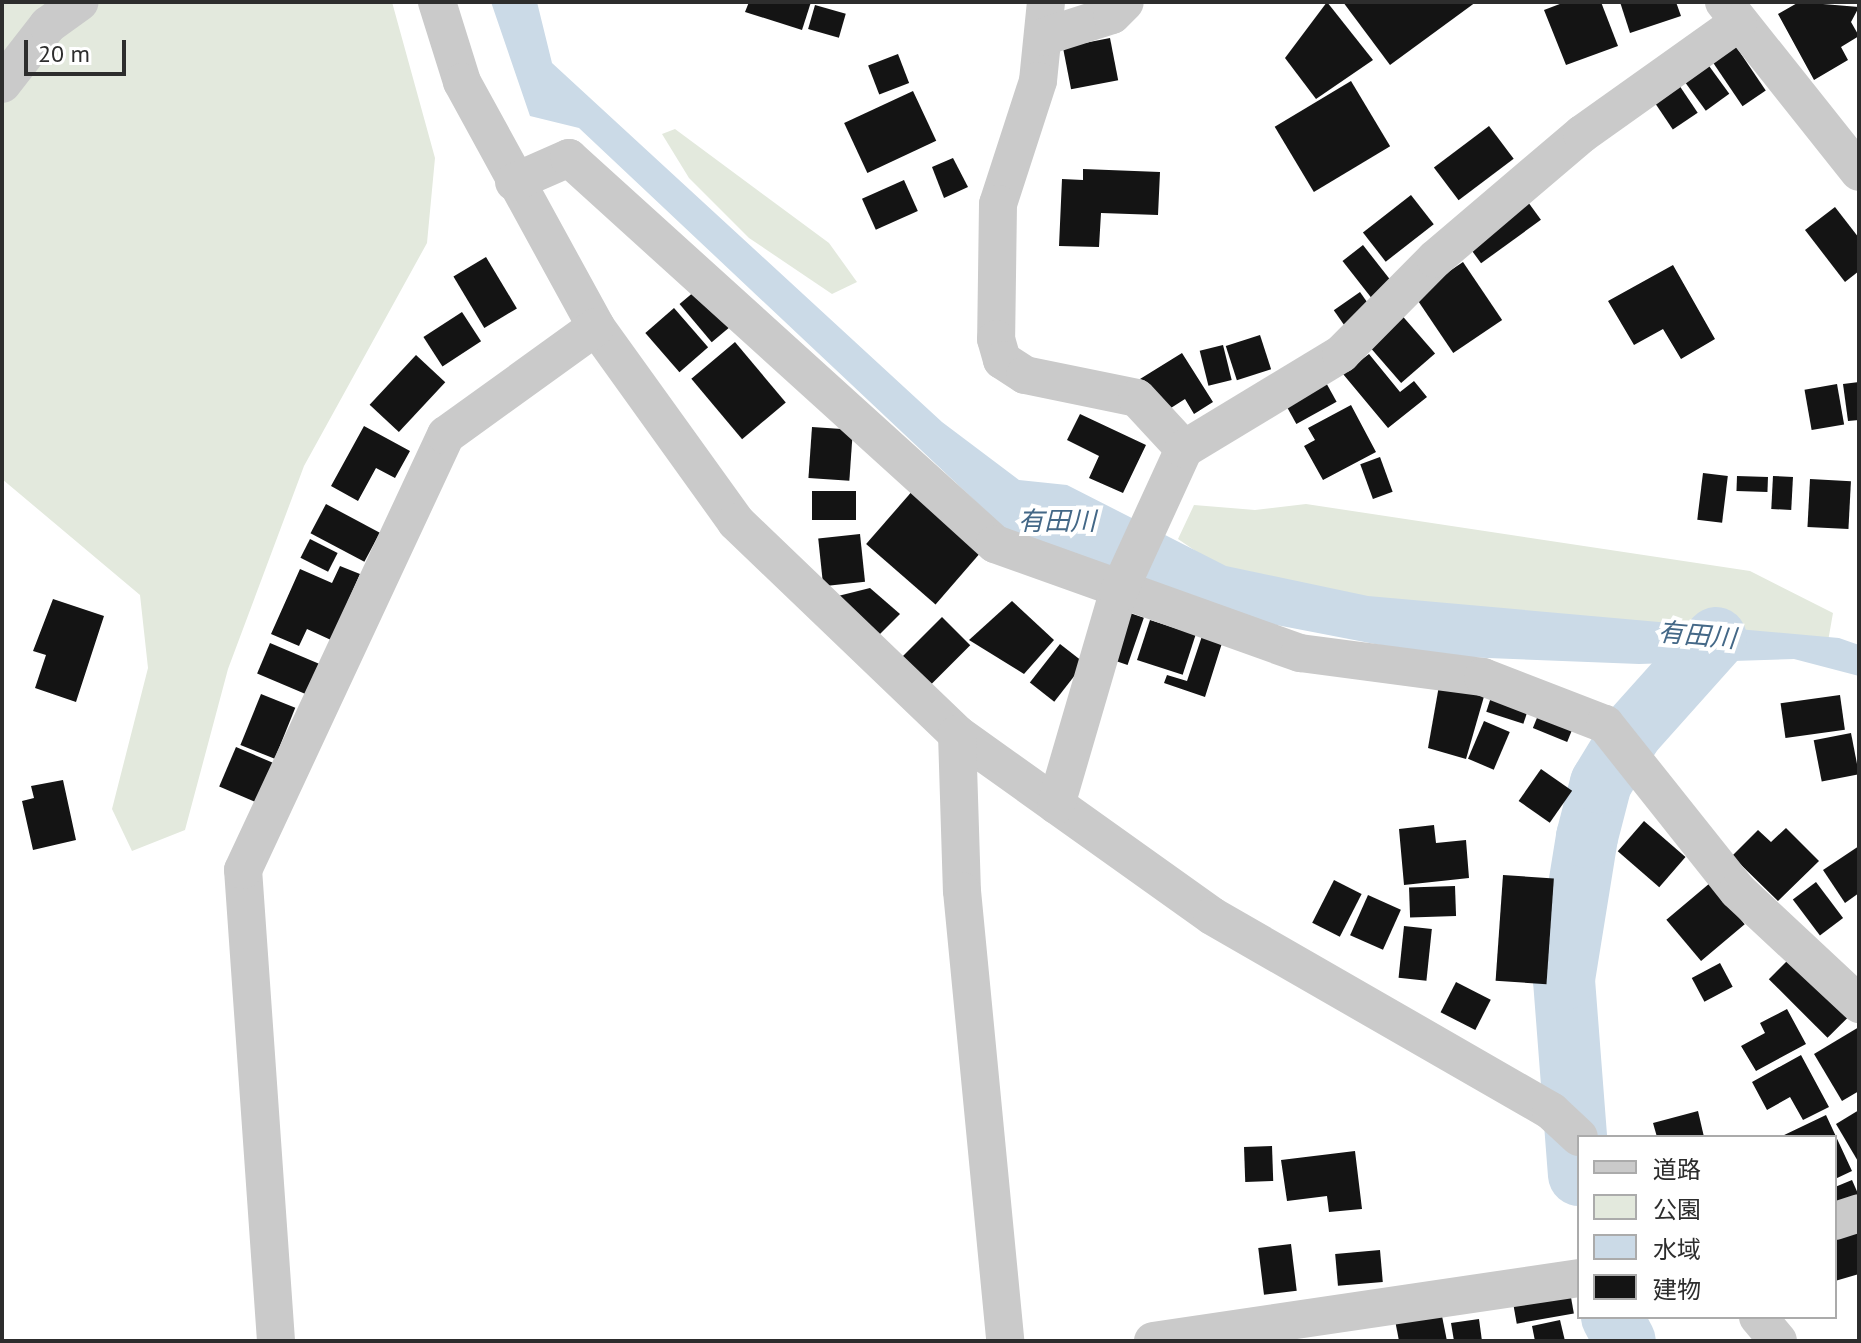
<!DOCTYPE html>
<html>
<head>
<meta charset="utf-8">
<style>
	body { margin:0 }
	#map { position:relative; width:1861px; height:1343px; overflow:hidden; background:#fff; font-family:"PT Sans","Noto Sans JP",sans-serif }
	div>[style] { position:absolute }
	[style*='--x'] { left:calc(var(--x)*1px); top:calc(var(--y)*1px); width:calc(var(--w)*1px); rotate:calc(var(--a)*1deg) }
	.green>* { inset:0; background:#e3e9dd }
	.water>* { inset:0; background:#cbdae7 }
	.river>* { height:62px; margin:-31px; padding:0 31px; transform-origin:31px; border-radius:31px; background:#cbdae7 }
	.building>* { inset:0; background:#141414; transform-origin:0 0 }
	.minor>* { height:38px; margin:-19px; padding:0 19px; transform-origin:19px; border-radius:19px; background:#cacaca }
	span { translate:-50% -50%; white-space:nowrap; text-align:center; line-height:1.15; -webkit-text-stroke:8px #fff; paint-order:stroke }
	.water-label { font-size:26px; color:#446887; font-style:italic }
	.frame { position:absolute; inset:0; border:4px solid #2d2d2d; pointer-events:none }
	.legend { position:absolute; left:1577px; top:1135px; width:260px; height:184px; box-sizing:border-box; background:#fff; border:2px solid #ababab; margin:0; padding:10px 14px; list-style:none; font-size:24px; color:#2d2d2d }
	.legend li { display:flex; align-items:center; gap:16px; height:40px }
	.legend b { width:40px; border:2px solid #ababab }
	.scale { position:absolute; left:24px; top:40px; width:102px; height:36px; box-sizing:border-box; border:4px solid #2d2d2d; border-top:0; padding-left:10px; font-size:24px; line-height:28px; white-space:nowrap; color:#2d2d2d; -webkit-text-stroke:6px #fff; paint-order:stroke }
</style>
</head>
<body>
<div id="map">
	<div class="green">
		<div style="clip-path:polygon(2px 2px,392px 2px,435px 158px,427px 243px,304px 466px,228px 669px,185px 830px,132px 851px,112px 809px,148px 668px,140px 595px,2px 479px)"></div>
		<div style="clip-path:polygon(675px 129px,829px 243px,857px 282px,832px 294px,749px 238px,689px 178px,662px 134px)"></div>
		<div style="clip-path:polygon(1306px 504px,1750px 571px,1833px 613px,1827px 647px,1512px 621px,1232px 576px,1178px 539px,1194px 505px,1255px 510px)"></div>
	</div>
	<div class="water">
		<div style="clip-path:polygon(491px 2px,537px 2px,552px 63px,942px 422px,1019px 480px,1067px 485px,1226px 566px,1368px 596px,1839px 638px,1859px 645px,1859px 676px,1794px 659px,1639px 664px,1437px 656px,1183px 607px,1023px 546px,579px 128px,530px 116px)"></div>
	</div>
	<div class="river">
		<div style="--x:1579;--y:1175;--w:197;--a:-94.4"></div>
		<div style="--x:1564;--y:979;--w:144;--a:-80.8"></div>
		<div style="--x:1587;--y:837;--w:56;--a:-75.5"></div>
		<div style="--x:1601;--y:783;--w:60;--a:-58.7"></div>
		<div style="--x:1632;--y:732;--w:126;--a:-48.2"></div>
		<div style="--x:1612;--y:1317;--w:27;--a:62"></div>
	</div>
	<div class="building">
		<div style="clip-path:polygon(749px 2px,811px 2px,802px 30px,745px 12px)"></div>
		<div style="clip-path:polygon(1327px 2px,1373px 60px,1316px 99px,1285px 58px)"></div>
		<div style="clip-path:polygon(1343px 2px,1476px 2px,1390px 65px)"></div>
		<div style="clip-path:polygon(1565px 2px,1601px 2px,1618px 46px,1566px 65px,1544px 10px)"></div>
		<div style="clip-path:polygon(1620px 2px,1676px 2px,1681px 16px,1630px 33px)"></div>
		<div style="clip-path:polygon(1799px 2px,1859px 7px,1851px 22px,1859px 36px,1841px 47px,1848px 60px,1814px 80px,1778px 14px)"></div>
		<div style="left:815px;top:5px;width:32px;height:25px;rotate:16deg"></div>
		<div style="left:1110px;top:38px;width:43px;height:48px;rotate:79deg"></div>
		<div style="left:1735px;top:45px;width:55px;height:28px;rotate:56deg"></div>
		<div style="left:898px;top:54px;width:31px;height:32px;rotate:69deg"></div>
		<div style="left:1704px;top:59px;width:43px;height:29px;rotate:54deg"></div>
		<div style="left:1351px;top:81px;width:76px;height:89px;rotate:59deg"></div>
		<div style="left:1677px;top:82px;width:37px;height:30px;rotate:56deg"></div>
		<div style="left:913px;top:91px;width:55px;height:76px;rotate:65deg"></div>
		<div style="left:1489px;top:126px;width:41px;height:69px;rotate:53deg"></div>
		<div style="clip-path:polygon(953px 158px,968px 187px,944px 198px,932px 167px)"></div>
		<div style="clip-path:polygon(1083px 169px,1160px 172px,1158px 215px,1101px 213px,1099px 247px,1059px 246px,1062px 179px,1083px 180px)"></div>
		<div style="left:904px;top:180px;width:34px;height:46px;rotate:66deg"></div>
		<div style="left:1411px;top:195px;width:37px;height:61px;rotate:52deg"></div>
		<div style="left:1528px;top:202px;width:22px;height:74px;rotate:54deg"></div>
		<div style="clip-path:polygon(1835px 207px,1859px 238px,1859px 271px,1845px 282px,1805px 230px)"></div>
		<div style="left:1363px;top:245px;width:55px;height:26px;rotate:52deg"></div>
		<div style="left:486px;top:257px;width:60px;height:38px;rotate:59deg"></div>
		<div style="left:1463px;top:262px;width:70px;height:59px;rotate:56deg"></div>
		<div style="clip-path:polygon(1673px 265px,1715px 339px,1681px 359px,1663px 329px,1634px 345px,1608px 301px)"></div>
		<div style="left:701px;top:286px;width:50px;height:28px;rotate:50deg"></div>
		<div style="left:1360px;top:292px;width:29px;height:32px;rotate:55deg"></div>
		<div style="left:674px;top:308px;width:52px;height:38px;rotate:49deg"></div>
		<div style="left:462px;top:312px;width:35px;height:46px;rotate:57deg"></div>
		<div style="left:1399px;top:312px;width:55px;height:45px;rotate:49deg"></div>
		<div style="left:1260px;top:335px;width:36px;height:36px;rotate:72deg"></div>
		<div style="left:735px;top:342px;width:79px;height:57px;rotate:50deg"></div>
		<div style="left:1223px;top:345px;width:36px;height:24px;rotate:76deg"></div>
		<div style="clip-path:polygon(1182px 353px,1213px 402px,1194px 414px,1185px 399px,1163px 413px,1140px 379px)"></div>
		<div style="clip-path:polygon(1369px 354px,1400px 392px,1414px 381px,1427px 397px,1388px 428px,1343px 374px)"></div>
		<div style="left:416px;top:355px;width:40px;height:68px;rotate:43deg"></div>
		<div style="left:1324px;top:379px;width:26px;height:46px;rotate:61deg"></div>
		<div style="clip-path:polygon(1859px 382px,1859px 420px,1848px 421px,1843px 384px)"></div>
		<div style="left:1837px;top:384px;width:41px;height:33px;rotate:80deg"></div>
		<div style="clip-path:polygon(1351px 405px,1376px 452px,1323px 480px,1304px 446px,1315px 440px,1308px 428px)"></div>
		<div style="clip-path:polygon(1080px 414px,1146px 445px,1123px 493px,1089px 478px,1099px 456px,1067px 440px)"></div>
		<div style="clip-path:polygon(364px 426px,410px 451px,395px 478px,376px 468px,358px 501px,331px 486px)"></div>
		<div style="left:812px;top:427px;width:41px;height:51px;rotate:4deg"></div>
		<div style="left:1380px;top:457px;width:37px;height:21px;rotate:70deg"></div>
		<div style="left:1703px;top:473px;width:25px;height:47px;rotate:7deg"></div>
		<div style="left:1737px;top:476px;width:31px;height:15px;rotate:2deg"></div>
		<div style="left:1773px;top:476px;width:20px;height:33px;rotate:3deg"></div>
		<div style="left:1810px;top:479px;width:41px;height:48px;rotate:3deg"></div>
		<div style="left:914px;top:489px;width:92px;height:73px;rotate:41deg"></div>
		<div style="left:812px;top:491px;width:44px;height:29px"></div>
		<div style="left:326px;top:504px;width:61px;height:33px;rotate:28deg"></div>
		<div style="left:860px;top:534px;width:48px;height:42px;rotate:84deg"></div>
		<div style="left:310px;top:539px;width:31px;height:21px;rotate:27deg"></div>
		<div style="clip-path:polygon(340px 566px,360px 574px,331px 640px,307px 629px,299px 646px,271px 634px,300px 569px,332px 583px)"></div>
		<div style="clip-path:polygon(870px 588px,900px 614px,872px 642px,826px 599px)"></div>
		<div style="clip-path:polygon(53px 599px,104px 616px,76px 702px,35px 688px,46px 655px,33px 651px)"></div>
		<div style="clip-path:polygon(1012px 601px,1054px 640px,1024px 674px,969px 640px)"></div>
		<div style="left:1124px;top:611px;width:21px;height:50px;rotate:19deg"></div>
		<div style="left:942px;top:617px;width:40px;height:64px;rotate:45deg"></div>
		<div style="left:1150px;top:620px;width:48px;height:42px;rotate:18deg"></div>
		<div style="clip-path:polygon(1203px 633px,1223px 640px,1205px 697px,1164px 683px,1167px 675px,1187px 681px)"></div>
		<div style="left:270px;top:643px;width:59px;height:33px;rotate:23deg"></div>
		<div style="left:1060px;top:644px;width:31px;height:49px;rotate:38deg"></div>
		<div style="clip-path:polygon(1440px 680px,1485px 693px,1466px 759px,1428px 748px)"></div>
		<div style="left:1494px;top:688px;width:39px;height:25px;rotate:18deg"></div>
		<div style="left:261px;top:694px;width:37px;height:55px;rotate:22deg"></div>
		<div style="left:1840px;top:695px;width:35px;height:60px;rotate:82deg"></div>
		<div style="left:1543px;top:703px;width:37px;height:27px;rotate:22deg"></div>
		<div style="left:1484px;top:721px;width:28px;height:41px;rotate:23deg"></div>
		<div style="left:1851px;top:733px;width:42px;height:38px;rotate:79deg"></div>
		<div style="left:236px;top:747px;width:40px;height:43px;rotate:23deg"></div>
		<div style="left:1541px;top:769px;width:38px;height:39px;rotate:35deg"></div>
		<div style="clip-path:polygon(63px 780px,76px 840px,33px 850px,22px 801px,34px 798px,31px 786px)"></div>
		<div style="left:1644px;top:821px;width:55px;height:40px;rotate:41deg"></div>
		<div style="clip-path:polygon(1434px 825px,1436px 843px,1466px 840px,1469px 878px,1404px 885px,1399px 829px)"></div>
		<div style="clip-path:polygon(1786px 828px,1819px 861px,1778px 901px,1732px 856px,1758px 830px,1771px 842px)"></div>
		<div style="clip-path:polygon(1859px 846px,1859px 893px,1845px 903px,1823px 870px)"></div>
		<div style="left:1503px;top:875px;width:51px;height:106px;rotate:4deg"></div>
		<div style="left:1334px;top:880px;width:31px;height:48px;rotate:27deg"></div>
		<div style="left:1816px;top:882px;width:45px;height:29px;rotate:53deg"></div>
		<div style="left:1710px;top:883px;width:54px;height:57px;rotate:50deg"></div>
		<div style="left:1455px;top:886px;width:30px;height:46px;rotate:88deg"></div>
		<div style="left:1368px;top:895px;width:36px;height:44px;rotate:24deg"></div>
		<div style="left:1404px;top:926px;width:28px;height:52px;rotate:6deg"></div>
		<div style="left:1795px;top:953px;width:83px;height:37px;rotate:45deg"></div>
		<div style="left:1720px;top:963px;width:27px;height:32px;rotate:62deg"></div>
		<div style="left:1456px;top:982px;width:39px;height:34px;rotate:27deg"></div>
		<div style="clip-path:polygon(1787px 1009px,1806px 1044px,1756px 1071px,1741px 1046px,1765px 1033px,1760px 1023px)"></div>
		<div style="clip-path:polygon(1859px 1027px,1859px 1091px,1842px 1101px,1814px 1054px)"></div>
		<div style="clip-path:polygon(1801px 1055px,1829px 1107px,1803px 1120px,1790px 1097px,1767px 1110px,1752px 1082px)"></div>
		<div style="clip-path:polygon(1859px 1110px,1859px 1163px,1836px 1124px)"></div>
		<div style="clip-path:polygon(1698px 1111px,1704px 1137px,1657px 1137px,1653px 1123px)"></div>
		<div style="clip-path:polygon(1826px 1115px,1852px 1171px,1835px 1179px,1835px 1137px,1780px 1137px)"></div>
		<div style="left:1272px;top:1146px;width:35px;height:28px;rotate:88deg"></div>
		<div style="clip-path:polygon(1355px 1151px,1362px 1209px,1329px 1212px,1327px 1196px,1287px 1201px,1281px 1160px)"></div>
		<div style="clip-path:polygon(1852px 1180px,1859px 1196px,1835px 1214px,1835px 1187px)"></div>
		<div style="clip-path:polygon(1859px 1229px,1859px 1274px,1835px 1281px,1835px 1236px)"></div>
		<div style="left:1291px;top:1244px;width:47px;height:33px;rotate:83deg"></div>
		<div style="left:1380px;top:1250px;width:32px;height:45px;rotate:85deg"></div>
		<div style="left:1569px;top:1286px;width:28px;height:58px;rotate:80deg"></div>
		<div style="clip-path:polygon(1441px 1311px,1447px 1341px,1399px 1341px,1395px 1320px)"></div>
		<div style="clip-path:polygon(1479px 1319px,1482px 1341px,1454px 1341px,1451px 1323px)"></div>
		<div style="clip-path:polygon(1560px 1320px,1565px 1341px,1535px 1341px,1532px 1326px)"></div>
	</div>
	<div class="minor">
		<div style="--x:437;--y:2;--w:84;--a:72.6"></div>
		<div style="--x:462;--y:82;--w:279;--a:61.3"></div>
		<div style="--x:596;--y:327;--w:240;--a:54.3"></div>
		<div style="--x:736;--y:522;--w:306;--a:43.8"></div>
		<div style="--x:957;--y:734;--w:313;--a:35.5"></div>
		<div style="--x:1212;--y:916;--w:391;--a:29.9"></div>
		<div style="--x:1551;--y:1111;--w:38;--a:43"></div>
		<div style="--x:1046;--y:2;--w:79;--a:95.8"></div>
		<div style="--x:1038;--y:81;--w:129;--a:108"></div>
		<div style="--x:998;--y:204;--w:135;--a:90.8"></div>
		<div style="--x:996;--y:339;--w:22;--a:74"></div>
		<div style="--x:1002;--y:360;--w:27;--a:33"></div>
		<div style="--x:1025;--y:375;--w:114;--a:11.6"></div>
		<div style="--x:1137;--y:398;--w:69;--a:47.3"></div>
		<div style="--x:1724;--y:2;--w:217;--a:51.5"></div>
		<div style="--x:1043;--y:37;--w:72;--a:-17.7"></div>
		<div style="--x:1112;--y:15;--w:18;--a:-45"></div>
		<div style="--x:2;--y:84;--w:75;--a:-52.1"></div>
		<div style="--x:48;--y:25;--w:39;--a:-36"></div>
		<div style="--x:514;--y:182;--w:60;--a:-23.6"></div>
		<div style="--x:569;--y:158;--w:575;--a:42.18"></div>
		<div style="--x:995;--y:544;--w:324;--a:19.7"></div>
		<div style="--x:1300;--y:653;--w:185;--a:7.5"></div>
		<div style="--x:1483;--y:677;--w:131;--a:21.1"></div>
		<div style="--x:1605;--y:724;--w:213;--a:51.5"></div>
		<div style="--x:1738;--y:891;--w:166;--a:43"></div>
		<div style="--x:957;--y:734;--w:157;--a:88.2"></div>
		<div style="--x:962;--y:891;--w:452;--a:84.5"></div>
		<div style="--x:1056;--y:805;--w:221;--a:-73.7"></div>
		<div style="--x:1118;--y:593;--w:158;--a:-65.4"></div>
		<div style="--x:1184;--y:449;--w:184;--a:-31.2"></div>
		<div style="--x:1341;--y:354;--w:134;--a:-45.3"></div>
		<div style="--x:1435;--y:259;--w:193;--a:-40.4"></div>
		<div style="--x:1582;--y:134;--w:191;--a:-35.4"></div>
		<div style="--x:1835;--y:1221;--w:25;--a:-18"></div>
		<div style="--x:1758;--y:1317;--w:31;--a:50"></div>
		<div style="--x:276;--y:1341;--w:472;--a:-94"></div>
		<div style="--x:243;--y:870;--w:480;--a:-65"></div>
		<div style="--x:446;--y:435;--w:185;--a:-35.8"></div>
		<div style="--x:1153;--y:1341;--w:431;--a:-8.4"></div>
	</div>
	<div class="water-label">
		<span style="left:1057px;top:521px">有田川</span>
		<span style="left:1697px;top:635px;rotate:5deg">有田川</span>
	</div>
	<div class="frame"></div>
	<ul class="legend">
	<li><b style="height:10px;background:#cacaca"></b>道路</li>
	<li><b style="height:22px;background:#e3e9dd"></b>公園</li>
	<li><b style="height:22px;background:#cbdae7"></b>水域</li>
	<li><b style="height:22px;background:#141414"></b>建物</li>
	</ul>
	<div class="scale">20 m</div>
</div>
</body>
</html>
